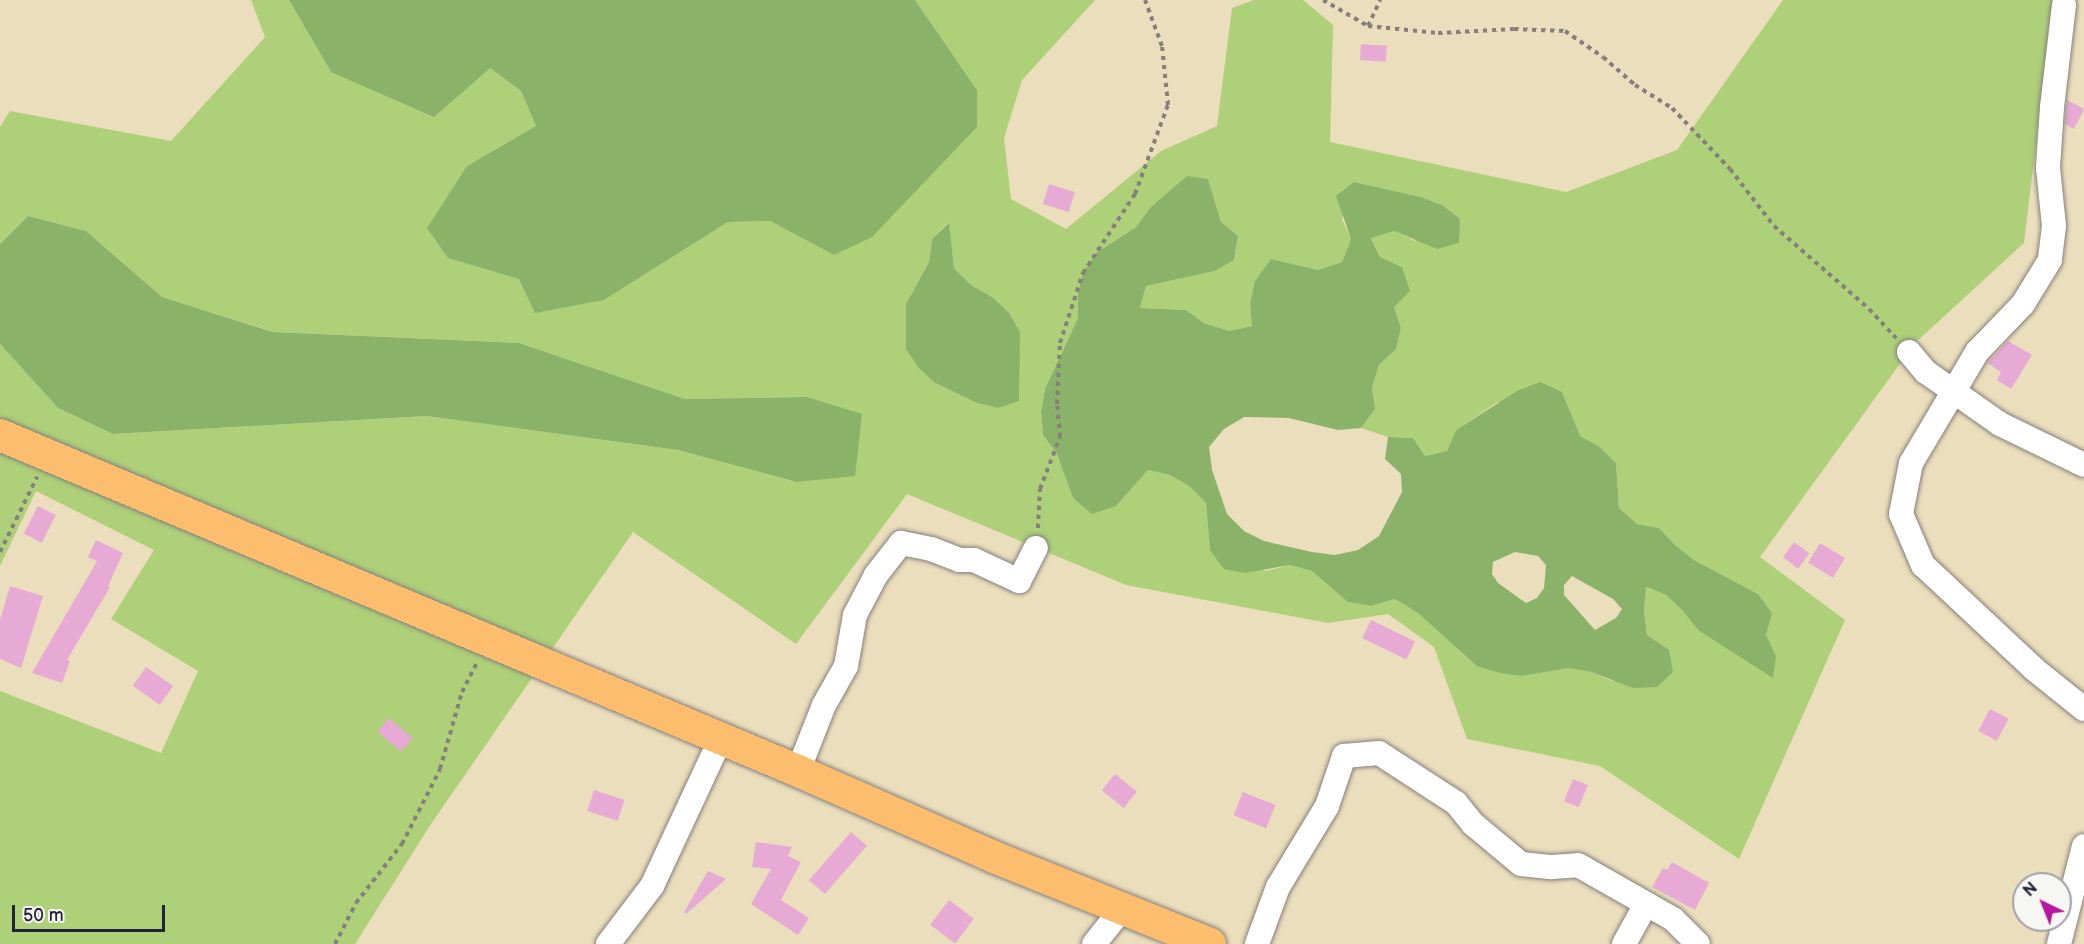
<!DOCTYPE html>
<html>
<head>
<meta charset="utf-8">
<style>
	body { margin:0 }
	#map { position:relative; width:2084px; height:944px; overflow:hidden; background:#ebdebc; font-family:"Balsamiq Sans",sans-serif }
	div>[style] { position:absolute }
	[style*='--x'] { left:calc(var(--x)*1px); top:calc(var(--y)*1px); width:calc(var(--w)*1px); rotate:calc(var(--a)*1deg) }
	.green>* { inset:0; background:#aed079 }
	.forest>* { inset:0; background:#8ab269 }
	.building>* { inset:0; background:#e6aad4; transform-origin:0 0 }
	.path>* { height:4px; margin-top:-2px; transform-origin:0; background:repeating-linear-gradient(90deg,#86807c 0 4.5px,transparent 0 9px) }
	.roads { filter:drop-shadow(0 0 2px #86807c) drop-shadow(0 0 2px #86807c) }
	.minor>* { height:24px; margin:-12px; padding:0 12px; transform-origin:12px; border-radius:12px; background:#fff }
	.major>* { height:32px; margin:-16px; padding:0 16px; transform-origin:16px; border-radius:16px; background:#fcbd6f }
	span { translate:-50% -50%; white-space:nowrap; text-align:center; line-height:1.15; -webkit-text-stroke:4.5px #f6f6f2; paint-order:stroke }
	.north { position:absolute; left:2012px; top:872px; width:60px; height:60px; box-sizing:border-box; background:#f6f6f2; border:2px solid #a1a1a9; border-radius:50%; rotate:317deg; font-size:16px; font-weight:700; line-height:24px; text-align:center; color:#22223b }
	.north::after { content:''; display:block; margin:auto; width:21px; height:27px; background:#b5179e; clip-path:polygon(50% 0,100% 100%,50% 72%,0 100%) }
	.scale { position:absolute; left:12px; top:905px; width:153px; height:27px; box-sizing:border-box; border:3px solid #22223b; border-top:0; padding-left:8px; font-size:18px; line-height:21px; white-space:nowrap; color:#22223b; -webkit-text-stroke:4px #f6f6f2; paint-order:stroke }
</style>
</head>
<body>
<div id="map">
	<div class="green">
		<div style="clip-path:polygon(evenodd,251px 0,289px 0,331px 72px,490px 68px,521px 91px,536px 126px,467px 166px,448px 258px,604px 300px,728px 222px,770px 221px,834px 255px,977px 90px,915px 0,1095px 0,1022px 80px,1004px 138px,1011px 199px,1066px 229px,1161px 151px,1217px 126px,1232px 8px,1254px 0,1303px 0,1333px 25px,1330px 142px,1566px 192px,1677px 150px,1783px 0,2078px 0,2064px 5px,2049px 34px,2024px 243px,1915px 343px,1760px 557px,1845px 620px,1739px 859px,1600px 766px,1467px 739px,1434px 647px,1388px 614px,1328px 623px,1126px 585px,907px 494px,796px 644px,633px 532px,431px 824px,355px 944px,0 944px,0 691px,161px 753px,198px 671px,111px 619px,154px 550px,36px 491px,0 566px,0 344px,58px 408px,113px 434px,427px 416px,678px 450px,795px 482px,807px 397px,685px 399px,519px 343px,274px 332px,162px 297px,86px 231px,28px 216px,0 244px,0 127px,10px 111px,171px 141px,265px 37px,251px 0,1208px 179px,1221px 222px,1238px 236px,1234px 260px,1215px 271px,1146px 286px,1140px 308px,1186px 310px,1204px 323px,1229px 331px,1252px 326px,1250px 304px,1271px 259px,1318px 270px,1342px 262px,1351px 239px,1342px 219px,1354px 182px,1421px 197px,1442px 205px,1415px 241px,1394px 231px,1371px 237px,1380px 257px,1402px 267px,1394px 307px,1401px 328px,1396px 349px,1379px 365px,1372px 388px,1374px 409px,1361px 428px,1388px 437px,1413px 438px,1425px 456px,1447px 451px,1456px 430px,1496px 403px,1562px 392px,1579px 436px,1600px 447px,1616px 463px,1619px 508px,1637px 524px,1659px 528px,1675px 545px,1694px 560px,1758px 594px,1771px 613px,1766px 636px,1776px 656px,1698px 630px,1683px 611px,1666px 595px,1645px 587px,1644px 610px,1647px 635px,1668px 650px,1612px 681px,1591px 672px,1569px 668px,1522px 676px,1442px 634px,1418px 613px,1395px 599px,1371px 606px,1349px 602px,1312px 571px,1290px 565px,1266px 571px,1210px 550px,1206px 503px,1189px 486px,1170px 475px,1148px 470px,1116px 506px,1073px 498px,1057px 454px,1043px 435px,1041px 411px,1045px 389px,1078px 318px,1078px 294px,1096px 253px,1136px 227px,1150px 208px,1208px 179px,251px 0,948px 223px,954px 268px,971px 285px,992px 297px,998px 408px,977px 403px,935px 383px,906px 304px,929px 262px,932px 239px,948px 223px)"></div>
	</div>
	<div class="forest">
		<div style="clip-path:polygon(289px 0,915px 0,977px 90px,977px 127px,872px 237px,834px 255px,770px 221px,728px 222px,604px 300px,535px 313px,519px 279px,448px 258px,427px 228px,467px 166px,536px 126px,521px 91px,490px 68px,434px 117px,331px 72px)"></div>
		<div style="clip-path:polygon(evenodd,1187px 176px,1208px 179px,1221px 222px,1238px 236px,1234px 260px,1215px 271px,1146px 286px,1140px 308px,1186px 310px,1204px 323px,1229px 331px,1252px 326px,1250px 304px,1255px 281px,1271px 259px,1318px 270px,1342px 262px,1351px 239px,1336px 196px,1354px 182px,1421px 197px,1442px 205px,1460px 219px,1459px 243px,1437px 249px,1394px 231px,1371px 238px,1380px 257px,1402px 267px,1410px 291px,1394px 307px,1401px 328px,1396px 349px,1379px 365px,1372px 388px,1375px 409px,1361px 428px,1338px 430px,1289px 418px,1244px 417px,1224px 429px,1209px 447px,1212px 470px,1227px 514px,1244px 531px,1264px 541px,1312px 552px,1335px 555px,1358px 550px,1379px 536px,1402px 492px,1401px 474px,1385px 459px,1388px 437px,1413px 438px,1425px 456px,1447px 451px,1456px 430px,1517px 391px,1540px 382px,1562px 392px,1580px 436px,1600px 447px,1616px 463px,1619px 508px,1637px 524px,1659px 528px,1675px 545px,1694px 560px,1758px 594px,1772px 613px,1766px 635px,1776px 656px,1773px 678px,1698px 630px,1683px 611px,1666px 595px,1646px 587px,1644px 610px,1647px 635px,1669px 650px,1673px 672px,1657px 687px,1633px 688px,1591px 672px,1569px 668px,1522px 676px,1500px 673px,1477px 666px,1418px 613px,1395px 599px,1371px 606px,1348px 602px,1312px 571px,1290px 565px,1245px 573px,1224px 569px,1210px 550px,1206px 503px,1189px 486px,1170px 475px,1148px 470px,1116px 506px,1092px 514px,1073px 498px,1057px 454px,1043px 435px,1041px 412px,1045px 389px,1078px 318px,1078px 294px,1083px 273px,1096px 253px,1136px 227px,1150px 208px,1187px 176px,1515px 552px,1538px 556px,1546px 565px,1544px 588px,1537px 598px,1526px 603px,1498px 583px,1492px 574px,1493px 562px,1515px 552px,1187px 176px,1572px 576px,1613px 599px,1622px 609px,1616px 618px,1595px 630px,1564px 595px,1564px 585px,1572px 576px)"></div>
		<div style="clip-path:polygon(28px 216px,86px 231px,162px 297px,273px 332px,519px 343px,685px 399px,807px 397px,862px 414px,855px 476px,796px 482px,678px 450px,427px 416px,113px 434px,58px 408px,0 344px,0 244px)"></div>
		<div style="clip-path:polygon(949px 223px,954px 268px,971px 285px,992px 297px,1009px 313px,1020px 332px,1019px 401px,998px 408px,977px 403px,935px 383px,919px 368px,906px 349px,906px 304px,929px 262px,932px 239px)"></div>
	</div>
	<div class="building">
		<div style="left:1361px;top:44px;width:26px;height:16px;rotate:4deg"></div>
		<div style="clip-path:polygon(2067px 100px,2084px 109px,2074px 129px,2065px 124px)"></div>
		<div style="left:1049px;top:184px;width:27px;height:21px;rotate:17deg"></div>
		<div style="clip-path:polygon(2008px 341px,2032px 355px,2011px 389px,1997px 380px,2001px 372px,1987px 363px)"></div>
		<div style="left:38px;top:506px;width:20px;height:31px;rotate:27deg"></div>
		<div style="clip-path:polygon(96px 540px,123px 553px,108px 586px,110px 587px,67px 660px,70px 661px,62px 683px,32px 673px,97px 561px,88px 557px)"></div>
		<div style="left:1794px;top:542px;width:19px;height:19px;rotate:36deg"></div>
		<div style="left:1820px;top:543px;width:29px;height:23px;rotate:31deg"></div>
		<div style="clip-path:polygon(10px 586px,43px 596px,21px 668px,0 659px,0 620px)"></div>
		<div style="left:1371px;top:620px;width:49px;height:20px;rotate:26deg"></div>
		<div style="left:146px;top:667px;width:33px;height:23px;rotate:35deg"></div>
		<div style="left:1990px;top:709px;width:21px;height:25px;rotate:28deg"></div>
		<div style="left:389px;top:718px;width:31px;height:18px;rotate:40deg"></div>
		<div style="left:1115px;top:774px;width:28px;height:21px;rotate:39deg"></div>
		<div style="left:1573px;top:779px;width:16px;height:24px;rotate:22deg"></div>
		<div style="left:594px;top:790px;width:32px;height:22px;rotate:18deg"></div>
		<div style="left:1243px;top:792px;width:35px;height:25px;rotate:22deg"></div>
		<div style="left:851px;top:832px;width:21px;height:64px;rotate:41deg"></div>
		<div style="clip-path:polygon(756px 842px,792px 847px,788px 856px,801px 862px,781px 900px,809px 918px,798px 935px,751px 904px,771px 869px,752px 867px)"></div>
		<div style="clip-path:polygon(1672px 862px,1709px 883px,1695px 910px,1652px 887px,1663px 868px,1667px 870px)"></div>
		<div style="clip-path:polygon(708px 871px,726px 879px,686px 914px,684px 912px)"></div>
		<div style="left:949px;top:900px;width:31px;height:31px;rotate:37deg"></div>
	</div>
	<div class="path">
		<div style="--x:1323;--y:0;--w:52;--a:30"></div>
		<div style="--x:1368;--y:26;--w:70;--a:5.7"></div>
		<div style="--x:1438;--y:33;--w:76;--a:-3"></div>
		<div style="--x:1514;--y:29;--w:51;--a:2.2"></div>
		<div style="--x:1565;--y:31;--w:46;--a:34.4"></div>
		<div style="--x:1603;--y:57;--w:43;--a:41.2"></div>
		<div style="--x:1635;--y:85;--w:44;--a:31.9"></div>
		<div style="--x:1672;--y:108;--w:84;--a:46.4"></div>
		<div style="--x:1730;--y:169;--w:72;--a:52.3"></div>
		<div style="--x:1774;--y:226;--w:126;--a:41.1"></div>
		<div style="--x:1869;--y:309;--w:40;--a:47"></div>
		<div style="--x:1368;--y:26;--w:29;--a:-65"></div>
		<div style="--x:1038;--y:528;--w:39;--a:-87"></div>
		<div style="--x:1040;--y:489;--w:56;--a:-69"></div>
		<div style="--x:1060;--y:437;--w:33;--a:-95"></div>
		<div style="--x:1057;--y:404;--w:61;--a:-87.2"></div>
		<div style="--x:1060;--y:343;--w:74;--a:-71.8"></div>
		<div style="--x:1083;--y:273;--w:95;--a:-56.6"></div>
		<div style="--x:1135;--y:194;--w:95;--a:-69.7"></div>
		<div style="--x:1168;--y:105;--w:59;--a:-95.8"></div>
		<div style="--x:1162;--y:46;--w:49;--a:-110.3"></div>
		<div style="--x:0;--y:552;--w:84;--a:-63.7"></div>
		<div style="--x:335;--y:944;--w:46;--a:-62.9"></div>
		<div style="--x:356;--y:903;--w:75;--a:-52.1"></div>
		<div style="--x:402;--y:844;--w:84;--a:-63.1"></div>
		<div style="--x:440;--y:769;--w:80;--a:-74.1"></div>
		<div style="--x:462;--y:692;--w:34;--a:-63"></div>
	</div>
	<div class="roads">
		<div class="minor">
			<div style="--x:2064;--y:5;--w:103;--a:96.7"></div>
			<div style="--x:2052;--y:107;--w:61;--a:93.8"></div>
			<div style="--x:2048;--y:168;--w:58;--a:84.1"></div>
			<div style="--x:2054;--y:226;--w:34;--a:97"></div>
			<div style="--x:2050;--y:260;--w:52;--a:121.5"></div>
			<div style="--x:2023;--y:304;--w:66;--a:133.8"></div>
			<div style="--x:1977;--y:352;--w:129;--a:120.7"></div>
			<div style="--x:1911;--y:463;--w:52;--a:101.1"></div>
			<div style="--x:1901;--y:514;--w:56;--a:66.7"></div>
			<div style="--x:1923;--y:565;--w:152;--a:43.1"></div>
			<div style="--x:2034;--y:669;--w:64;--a:38.7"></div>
			<div style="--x:1909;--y:352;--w:26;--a:50"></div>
			<div style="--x:1926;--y:372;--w:90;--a:35.1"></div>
			<div style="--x:2000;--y:424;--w:93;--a:26"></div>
			<div style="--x:798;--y:771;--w:71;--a:-68.5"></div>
			<div style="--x:824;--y:705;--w:45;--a:-60.6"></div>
			<div style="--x:846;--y:666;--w:52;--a:-80"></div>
			<div style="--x:855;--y:615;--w:45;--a:-62.3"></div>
			<div style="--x:876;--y:575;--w:41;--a:-52"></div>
			<div style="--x:901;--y:543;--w:31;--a:11"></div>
			<div style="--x:931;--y:549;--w:30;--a:21"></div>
			<div style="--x:959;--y:560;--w:15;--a:0"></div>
			<div style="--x:974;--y:560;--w:50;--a:25"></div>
			<div style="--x:1019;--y:581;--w:37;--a:-63"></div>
			<div style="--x:608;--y:944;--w:73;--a:-52.8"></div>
			<div style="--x:652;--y:886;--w:161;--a:-65"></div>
			<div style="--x:1094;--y:944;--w:43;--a:-51.5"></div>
			<div style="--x:1257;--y:944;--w:61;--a:-69.8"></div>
			<div style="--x:1278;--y:887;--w:95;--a:-58.8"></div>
			<div style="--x:1327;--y:806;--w:53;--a:-71.2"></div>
			<div style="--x:1344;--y:756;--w:35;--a:-5"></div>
			<div style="--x:1379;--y:753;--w:92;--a:33"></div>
			<div style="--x:1456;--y:803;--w:27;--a:51"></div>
			<div style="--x:1473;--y:824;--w:62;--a:39.8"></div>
			<div style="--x:1521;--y:864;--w:31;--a:6"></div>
			<div style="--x:1552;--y:867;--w:26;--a:-4"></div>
			<div style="--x:1578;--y:865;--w:109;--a:29.6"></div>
			<div style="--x:1673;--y:919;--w:35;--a:45"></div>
			<div style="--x:1624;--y:944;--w:46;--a:-61.2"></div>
			<div style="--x:2059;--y:944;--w:101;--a:-75.7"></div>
		</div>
		<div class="major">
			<div style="--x:0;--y:435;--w:866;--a:22.83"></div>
			<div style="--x:798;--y:771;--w:214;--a:23.7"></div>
			<div style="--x:994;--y:857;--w:233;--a:21.9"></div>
		</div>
	</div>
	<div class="north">N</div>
	<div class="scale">50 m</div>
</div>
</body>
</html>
